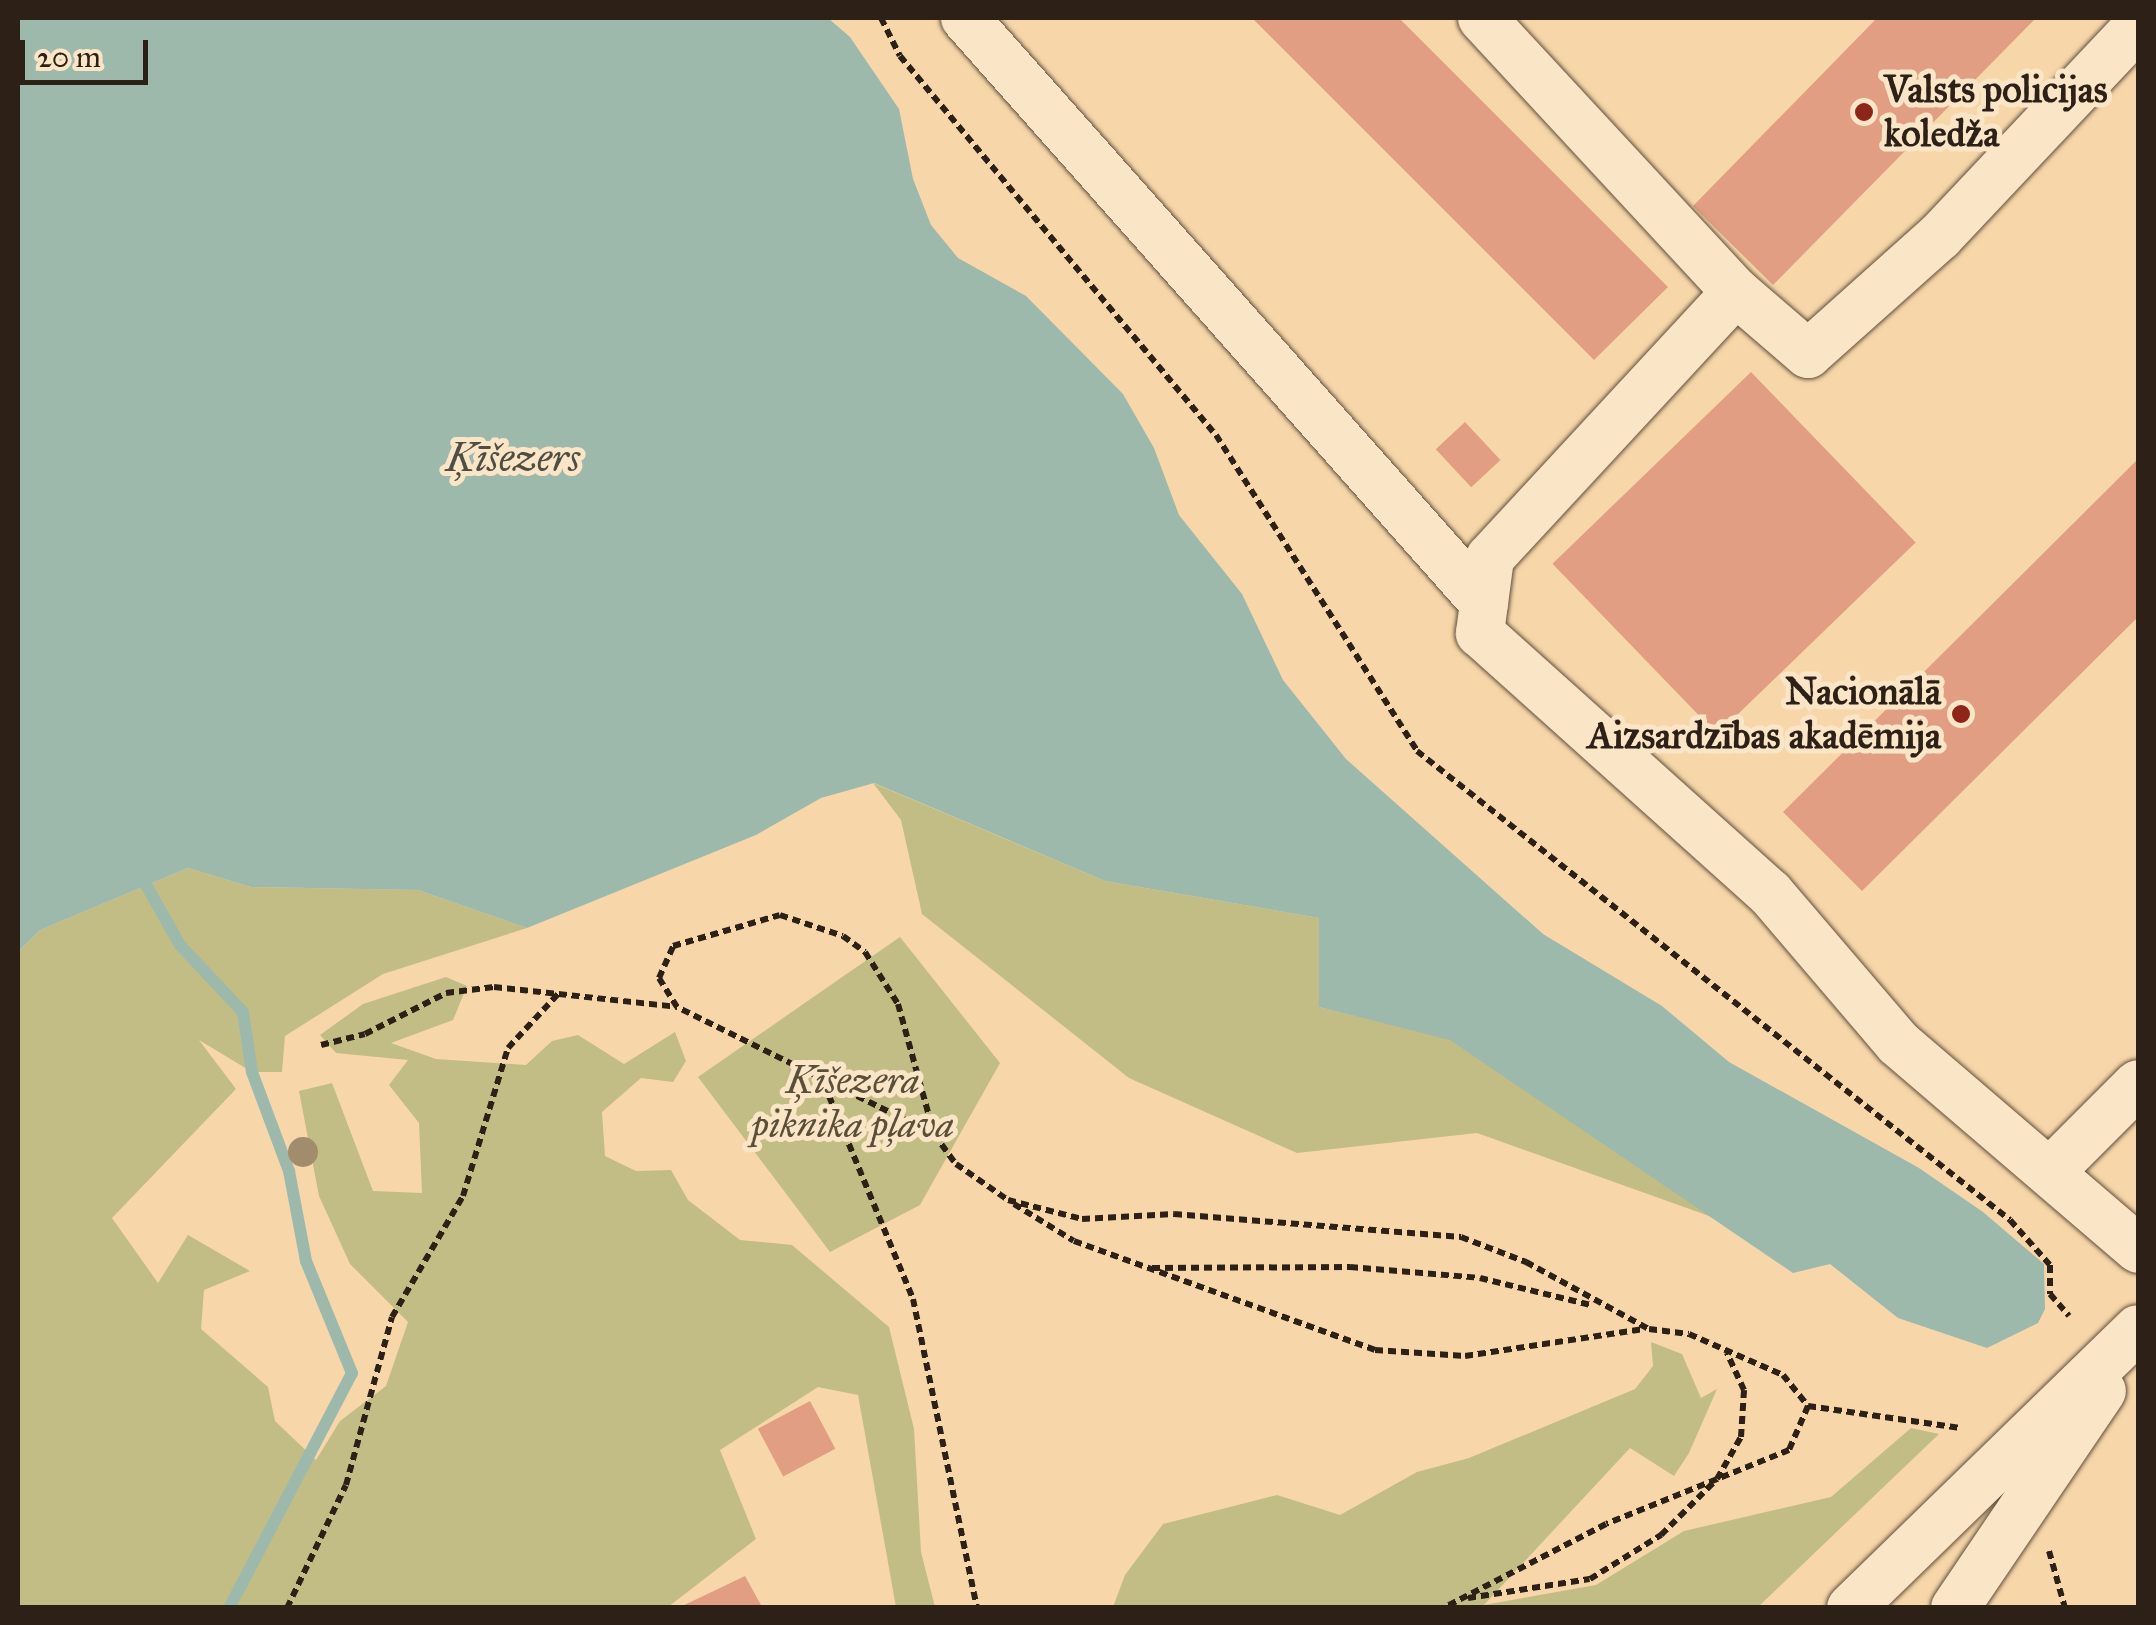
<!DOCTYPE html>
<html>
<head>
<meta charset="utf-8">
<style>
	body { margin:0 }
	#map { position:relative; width:2156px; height:1625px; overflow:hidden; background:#f7d7a9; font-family:"IM FELL Great Primer",serif }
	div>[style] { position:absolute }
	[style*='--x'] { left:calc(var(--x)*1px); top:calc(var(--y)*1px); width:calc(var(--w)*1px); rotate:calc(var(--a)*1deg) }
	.green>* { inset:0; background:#c2bd84 }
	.water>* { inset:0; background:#9db9ac }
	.stream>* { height:12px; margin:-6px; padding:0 6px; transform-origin:6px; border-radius:6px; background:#9db9ac }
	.building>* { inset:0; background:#e19e83; transform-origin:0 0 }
	.path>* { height:6px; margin-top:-3px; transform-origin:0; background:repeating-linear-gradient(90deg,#2d2017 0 8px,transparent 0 13px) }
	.roads { filter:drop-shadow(0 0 2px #604e3c) drop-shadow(0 0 2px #604e3c) }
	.minor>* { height:48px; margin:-24px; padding:0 24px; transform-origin:24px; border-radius:24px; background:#fae5c7 }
	.trees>* { width:30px; height:30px; margin:-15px; border-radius:50%; background:#a18c6b }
	.dots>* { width:28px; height:28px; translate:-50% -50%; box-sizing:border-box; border:5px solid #fae5c7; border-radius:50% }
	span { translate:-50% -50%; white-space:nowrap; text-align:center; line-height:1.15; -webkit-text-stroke:10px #fae5c7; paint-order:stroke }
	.poi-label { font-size:38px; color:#2d2017; font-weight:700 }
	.left { translate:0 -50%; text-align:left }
	.right { translate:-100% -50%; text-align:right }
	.park-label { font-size:38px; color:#5a4f38; font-style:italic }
	.water-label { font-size:40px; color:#4f4e44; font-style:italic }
	.frame { position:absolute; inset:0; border:20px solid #2d2017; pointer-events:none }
	.scale { position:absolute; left:20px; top:40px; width:128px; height:45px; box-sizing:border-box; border:5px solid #2d2017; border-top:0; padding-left:12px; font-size:30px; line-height:35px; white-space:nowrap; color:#2d2017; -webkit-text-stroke:8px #fae5c7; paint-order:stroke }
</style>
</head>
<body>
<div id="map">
	<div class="green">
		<div style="clip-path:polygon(873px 783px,1105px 881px,1319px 918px,1319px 1007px,1450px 1039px,1723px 1221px,1477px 1133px,1297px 1153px,1129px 1078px,922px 914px,901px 820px)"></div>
		<div style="clip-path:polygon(188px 868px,251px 887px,418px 890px,527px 928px,383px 974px,285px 1036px,282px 1072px,252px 1072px,199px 1040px,236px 1089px,112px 1218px,158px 1283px,188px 1235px,250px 1271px,204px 1290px,201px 1329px,268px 1387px,275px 1421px,316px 1460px,340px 1421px,386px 1386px,408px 1322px,350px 1264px,319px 1196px,299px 1091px,332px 1083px,373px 1191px,422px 1193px,419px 1123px,389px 1085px,408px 1060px,336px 1053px,320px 1035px,363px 1004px,446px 977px,467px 986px,453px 1020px,391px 1043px,436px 1059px,526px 1065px,552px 1041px,578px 1035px,624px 1064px,675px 1032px,686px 1061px,673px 1082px,641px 1078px,602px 1112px,605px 1156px,636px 1171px,671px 1170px,688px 1200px,740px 1240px,792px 1245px,889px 1327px,914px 1429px,921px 1552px,935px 1607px,896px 1607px,858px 1395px,818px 1387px,720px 1450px,756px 1539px,668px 1607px,18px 1608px,18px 952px,40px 930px)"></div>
		<div style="clip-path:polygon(900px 937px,1000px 1063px,920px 1205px,830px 1252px,698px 1077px)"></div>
		<div style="clip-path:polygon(1651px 1342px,1682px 1354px,1701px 1398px,1717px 1389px,1689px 1453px,1674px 1476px,1630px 1448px,1484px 1605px,1596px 1585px,1684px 1531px,1831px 1497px,1911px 1428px,1939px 1434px,1758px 1607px,1113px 1607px,1125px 1575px,1163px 1524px,1277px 1495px,1340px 1515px,1417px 1472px,1469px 1458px,1635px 1389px,1653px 1366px)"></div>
	</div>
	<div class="water">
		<div style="clip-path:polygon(18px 18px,828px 18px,850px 37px,899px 109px,913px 179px,931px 225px,958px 258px,1026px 296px,1123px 394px,1154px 448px,1179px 515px,1242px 594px,1283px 680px,1346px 759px,1543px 934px,1662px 1006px,1729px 1062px,1919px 1168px,1983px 1212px,2044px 1264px,2045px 1309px,2038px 1323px,1987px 1348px,1898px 1318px,1830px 1264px,1793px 1273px,1450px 1040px,1319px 1007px,1319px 918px,1105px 881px,874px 783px,821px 798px,756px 835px,527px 928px,418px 890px,251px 887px,188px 868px,40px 930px,18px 952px)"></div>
	</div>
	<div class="stream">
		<div style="--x:145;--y:883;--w:71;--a:60.6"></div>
		<div style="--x:180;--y:945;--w:92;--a:46.8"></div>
		<div style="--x:243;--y:1012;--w:61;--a:81.5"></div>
		<div style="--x:252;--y:1072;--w:106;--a:69.5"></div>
		<div style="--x:289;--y:1171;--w:92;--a:79.3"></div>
		<div style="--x:306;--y:1261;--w:121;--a:67.7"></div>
		<div style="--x:352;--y:1373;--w:265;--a:117.6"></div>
	</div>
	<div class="building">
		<div style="clip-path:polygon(1252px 18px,1399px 18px,1668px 287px,1594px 360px)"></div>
		<div style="clip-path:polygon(1877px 18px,2036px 18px,1773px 285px,1693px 206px)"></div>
		<div style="left:1751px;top:372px;width:237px;height:276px;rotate:46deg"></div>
		<div style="left:1465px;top:422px;width:52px;height:40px;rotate:47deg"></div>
		<div style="clip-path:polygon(2138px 459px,2138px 617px,1862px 891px,1783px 812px)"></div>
		<div style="left:810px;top:1401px;width:54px;height:59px;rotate:62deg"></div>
		<div style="clip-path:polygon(745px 1576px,761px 1605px,756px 1608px,678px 1608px)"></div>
	</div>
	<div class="path">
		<div style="--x:881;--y:18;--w:42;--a:63.4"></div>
		<div style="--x:900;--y:56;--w:493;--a:50.2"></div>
		<div style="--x:1216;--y:435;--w:375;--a:57.5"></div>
		<div style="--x:1417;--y:751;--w:756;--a:38.34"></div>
		<div style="--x:2010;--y:1220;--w:60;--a:48.4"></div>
		<div style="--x:2050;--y:1265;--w:29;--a:90"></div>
		<div style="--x:2050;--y:1294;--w:29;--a:49"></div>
		<div style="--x:321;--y:1045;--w:45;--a:-14"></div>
		<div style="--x:365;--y:1034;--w:91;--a:-26.8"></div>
		<div style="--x:446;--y:993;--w:48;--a:-7.1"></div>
		<div style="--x:494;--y:987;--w:184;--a:6.2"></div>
		<div style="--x:824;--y:1084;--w:233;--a:67.5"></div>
		<div style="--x:913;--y:1299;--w:316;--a:78.3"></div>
		<div style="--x:934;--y:1134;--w:287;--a:-153.7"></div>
		<div style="--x:677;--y:1007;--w:34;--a:-122"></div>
		<div style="--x:659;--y:978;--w:35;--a:-66"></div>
		<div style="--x:673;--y:946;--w:111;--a:-16.2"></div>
		<div style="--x:780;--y:915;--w:66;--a:18.4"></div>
		<div style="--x:843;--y:936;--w:27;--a:36"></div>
		<div style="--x:865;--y:952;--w:62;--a:57.6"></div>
		<div style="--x:898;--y:1004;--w:135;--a:74.5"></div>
		<div style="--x:934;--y:1134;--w:37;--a:54"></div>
		<div style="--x:956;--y:1164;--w:63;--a:34.7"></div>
		<div style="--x:1008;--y:1200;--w:76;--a:14.4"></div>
		<div style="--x:1082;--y:1219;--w:92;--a:-3.1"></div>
		<div style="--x:1174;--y:1214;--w:288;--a:4.6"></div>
		<div style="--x:1461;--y:1237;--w:70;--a:21"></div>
		<div style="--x:1526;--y:1262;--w:140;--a:28.6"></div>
		<div style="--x:1649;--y:1329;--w:40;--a:7.1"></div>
		<div style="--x:1689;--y:1334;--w:103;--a:23.6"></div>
		<div style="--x:1783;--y:1375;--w:40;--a:51"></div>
		<div style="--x:1808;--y:1406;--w:48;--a:113.4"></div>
		<div style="--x:1789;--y:1450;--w:197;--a:158"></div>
		<div style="--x:1606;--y:1524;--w:183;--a:152.7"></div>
		<div style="--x:1014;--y:1204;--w:70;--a:31.7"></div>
		<div style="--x:1074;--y:1241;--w:320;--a:19.9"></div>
		<div style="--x:1375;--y:1350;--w:90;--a:3.8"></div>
		<div style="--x:1465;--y:1356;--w:181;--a:-8.6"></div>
		<div style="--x:1152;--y:1268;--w:198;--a:-0.3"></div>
		<div style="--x:1350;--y:1267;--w:130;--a:4.8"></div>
		<div style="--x:1480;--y:1278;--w:114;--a:13.7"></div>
		<div style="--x:1808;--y:1406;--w:154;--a:8.2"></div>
		<div style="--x:2049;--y:1551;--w:59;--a:74.3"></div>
		<div style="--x:1468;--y:1598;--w:123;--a:-8.9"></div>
		<div style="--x:1590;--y:1579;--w:84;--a:-31.8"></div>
		<div style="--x:1661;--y:1535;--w:79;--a:-45"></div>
		<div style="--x:1717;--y:1479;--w:48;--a:-60.3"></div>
		<div style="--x:1741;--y:1437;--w:47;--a:-86.3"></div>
		<div style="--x:1744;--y:1390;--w:41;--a:-114.7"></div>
		<div style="--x:287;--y:1608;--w:136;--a:-64.4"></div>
		<div style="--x:346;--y:1485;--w:174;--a:-74.7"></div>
		<div style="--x:392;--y:1317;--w:140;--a:-59.6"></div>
		<div style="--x:463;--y:1196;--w:155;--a:-73.1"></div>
		<div style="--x:508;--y:1048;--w:74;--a:-47.2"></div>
	</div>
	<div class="roads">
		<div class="minor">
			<div style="--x:965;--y:18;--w:782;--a:48.42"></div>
			<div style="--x:1482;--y:18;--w:374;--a:47.2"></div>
			<div style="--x:2138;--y:26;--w:289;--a:133.3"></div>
			<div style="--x:1940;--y:236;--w:177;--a:138.2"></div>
			<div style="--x:1808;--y:354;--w:95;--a:-139.3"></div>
			<div style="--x:1736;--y:292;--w:362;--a:132.8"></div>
			<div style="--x:1490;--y:558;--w:76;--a:97.6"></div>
			<div style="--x:1480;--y:633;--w:389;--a:41.9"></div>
			<div style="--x:1770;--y:893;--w:197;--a:49.5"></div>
			<div style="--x:1898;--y:1043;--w:316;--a:40.6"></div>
			<div style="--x:2050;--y:1172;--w:124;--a:-45"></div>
			<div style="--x:1851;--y:1608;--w:400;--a:-44.2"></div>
			<div style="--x:1955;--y:1608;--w:262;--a:-55.9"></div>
		</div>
	</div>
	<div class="trees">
		<div style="left:303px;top:1152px"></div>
	</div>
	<div class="dots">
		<div style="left:1864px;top:112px;background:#8f2418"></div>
		<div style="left:1961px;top:714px;background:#8f2418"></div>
	</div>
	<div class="poi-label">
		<span class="left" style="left:1884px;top:112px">Valsts policijas<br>koledža</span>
		<span class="right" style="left:1941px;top:714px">Nacionālā<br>Aizsardzības akadēmija</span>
	</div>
	<div class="park-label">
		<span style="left:853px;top:1103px">Ķīšezera<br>piknika pļava</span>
	</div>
	<div class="water-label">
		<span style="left:513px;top:458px">Ķīšezers</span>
	</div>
	<div class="frame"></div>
	<div class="scale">20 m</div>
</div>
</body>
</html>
